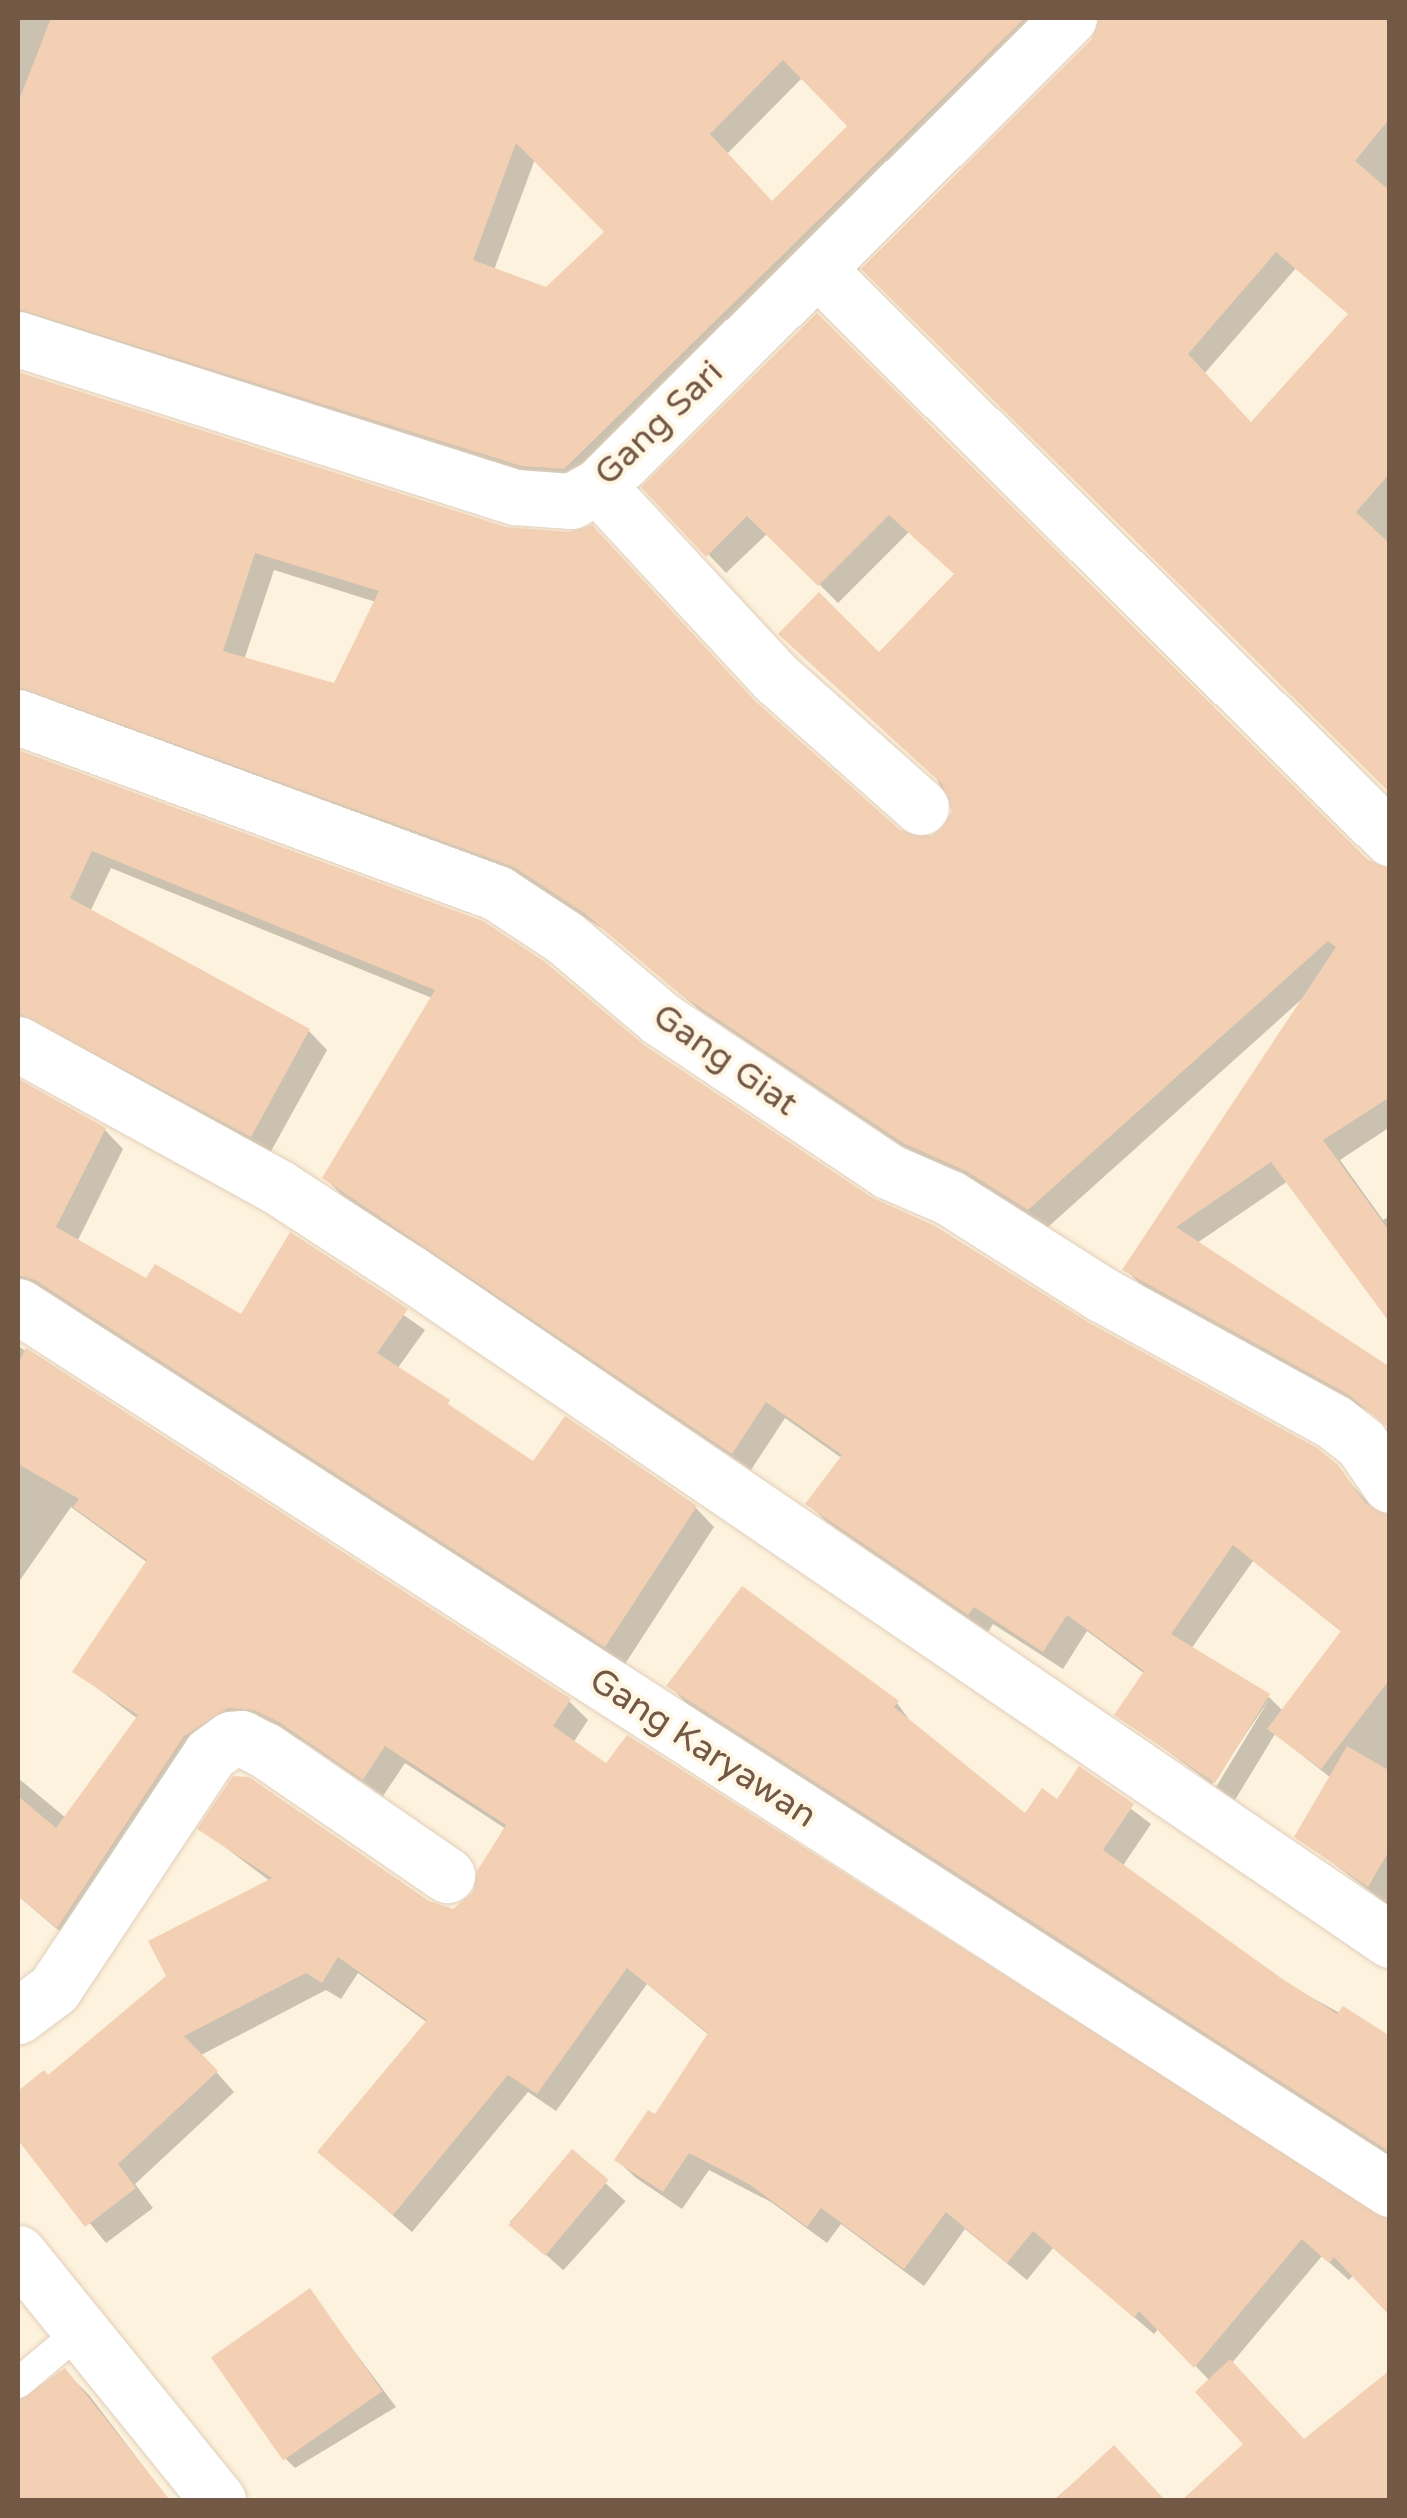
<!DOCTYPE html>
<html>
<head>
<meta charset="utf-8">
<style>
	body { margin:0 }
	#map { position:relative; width:1407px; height:2518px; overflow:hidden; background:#fdf2dd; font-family:"Varela Round",sans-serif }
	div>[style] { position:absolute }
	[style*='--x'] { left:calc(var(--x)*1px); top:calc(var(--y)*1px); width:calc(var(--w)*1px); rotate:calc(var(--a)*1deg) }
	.shadow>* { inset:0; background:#0003; transform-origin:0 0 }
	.building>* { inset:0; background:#f3d0b4; transform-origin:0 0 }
	.roads { filter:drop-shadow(0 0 2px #e1ceba) drop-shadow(0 0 2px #e1ceba) }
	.service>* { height:30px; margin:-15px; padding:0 15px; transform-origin:15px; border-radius:15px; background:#fff }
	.minor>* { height:55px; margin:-27.5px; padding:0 27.5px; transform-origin:27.5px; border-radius:27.5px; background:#fff }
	span { translate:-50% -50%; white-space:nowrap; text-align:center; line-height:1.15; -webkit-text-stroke:8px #fff6e4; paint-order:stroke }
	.street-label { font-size:35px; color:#735845 }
	.frame { position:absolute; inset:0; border:20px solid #735845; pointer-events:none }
</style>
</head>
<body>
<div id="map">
	<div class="shadow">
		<div style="clip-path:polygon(evenodd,18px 18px,1062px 18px,583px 487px,542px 484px,18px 333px,18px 18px,803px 77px,850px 126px,773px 203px,727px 154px,803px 77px,18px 18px,535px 159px,608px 232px,546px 290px,494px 270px,535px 159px)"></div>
		<div style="clip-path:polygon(evenodd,1099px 18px,1390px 18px,1390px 790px,865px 269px,1094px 41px,1099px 18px,1296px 268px,1350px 315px,1252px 425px,1204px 374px,1296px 268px)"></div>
		<div style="clip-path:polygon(evenodd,817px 316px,1367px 862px,1390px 869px,1390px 1127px,1340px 1160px,1383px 1220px,1390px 1216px,1390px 1319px,1288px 1181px,1197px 1243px,1375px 1415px,1144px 1288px,1125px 1269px,1302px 999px,1048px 1227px,988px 1189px,924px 1161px,702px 1012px,606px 931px,529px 882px,18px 710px,18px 374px,505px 529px,762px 711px,899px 833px,931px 840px,954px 815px,879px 656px,957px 575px,909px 532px,838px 603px,768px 533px,726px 573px,645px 487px,817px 316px,274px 570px,376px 602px,336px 686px,244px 660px,274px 570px)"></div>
		<div style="clip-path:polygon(18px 753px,482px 923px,642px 1047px,870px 1199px,1336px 1467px,1390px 1527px,1387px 1904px,1297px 1836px,1331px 1778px,1275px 1734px,1235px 1800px,1216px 1787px,1270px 1698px,1284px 1712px,1343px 1633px,1253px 1561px,1191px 1649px,1270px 1698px,1212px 1784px,1118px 1714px,1145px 1674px,1087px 1631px,1063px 1669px,993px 1624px,988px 1632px,827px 1522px,808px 1504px,843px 1459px,785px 1418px,751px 1470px,344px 1197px,325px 1178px,432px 998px,111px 868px,90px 912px,309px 1031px,327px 1050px,270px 1153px,18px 1040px)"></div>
		<div style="clip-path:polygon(18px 1079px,105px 1130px,123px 1149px,77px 1242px,147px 1281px,242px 1317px,291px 1236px,425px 1330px,397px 1369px,467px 1420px,534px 1465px,566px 1420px,696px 1508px,714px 1527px,625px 1664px,56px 1298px,38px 1292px,18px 1303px)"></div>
		<div style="clip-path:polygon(18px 1346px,569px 1701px,588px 1720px,573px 1743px,606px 1767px,1372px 2218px,1354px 2274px,1349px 2280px,1322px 2256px,1231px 2364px,1305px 2442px,1390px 2373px,1390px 2500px,1186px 2500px,1247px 2444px,1210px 2381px,1159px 2328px,1154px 2334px,1053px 2248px,1027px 2280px,965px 2229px,924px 2286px,841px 2224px,827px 2243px,771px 2202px,709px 2170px,682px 2209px,636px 2178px,617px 2160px,656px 2117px,709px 2035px,647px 1984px,556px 2111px,528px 2092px,412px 2232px,320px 2152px,428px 2023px,358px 1973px,341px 1999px,326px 1990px,201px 2055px,234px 2092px,135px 2184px,153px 2208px,106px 2243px,18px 2135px,18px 2094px,44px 2074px,48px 2078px,169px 1977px,270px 1881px,201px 1829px,453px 1912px,476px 1893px,506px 1829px,405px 1763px,383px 1796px,301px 1740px,258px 1724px,76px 1945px,18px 1896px,18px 1778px,66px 1818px,138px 1719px,76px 1672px,148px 1563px,71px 1507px,18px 1583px)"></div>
		<div style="clip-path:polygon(669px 1685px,897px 1703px,913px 1725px,1025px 1817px,1058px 1802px,1080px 1770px,1151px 1824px,1122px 1867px,1280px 1980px,1390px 2041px,1390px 2156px,687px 1704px)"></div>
		<div style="left:572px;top:2153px;width:72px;height:93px;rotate:42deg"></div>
		<div style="clip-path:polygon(310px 2292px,396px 2407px,295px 2468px,280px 2453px)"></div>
		<div style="clip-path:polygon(65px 2371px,89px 2395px,169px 2500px,18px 2500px,18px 2401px,30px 2400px)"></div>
		<div style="clip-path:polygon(1113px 2448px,1163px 2500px,1054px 2500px)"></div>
	</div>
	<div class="building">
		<div style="clip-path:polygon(evenodd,51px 18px,1025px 18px,564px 469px,521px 466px,18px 309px,18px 103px,51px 18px,783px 60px,847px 126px,772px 201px,710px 134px,783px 60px,51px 18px,516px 143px,604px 232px,546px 287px,473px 260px,516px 143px)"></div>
		<div style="clip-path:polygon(evenodd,1099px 18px,1390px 18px,1390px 118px,1355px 161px,1390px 191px,1390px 473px,1356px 512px,1390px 544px,1390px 793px,861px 269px,1091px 40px,1099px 18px,1276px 252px,1348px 314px,1251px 422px,1188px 354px,1276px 252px)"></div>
		<div style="clip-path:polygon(evenodd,817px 313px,1368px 860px,1390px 868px,1390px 1097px,1323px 1140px,1390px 1232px,1390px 1323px,1271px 1162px,1176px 1227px,1390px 1367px,1390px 1429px,1349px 1395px,1122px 1270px,1336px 947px,1328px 941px,1028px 1210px,966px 1171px,903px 1143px,680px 994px,584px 913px,514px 867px,18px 687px,18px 372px,506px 527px,569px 532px,592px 525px,755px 701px,900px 830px,932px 836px,952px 812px,942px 784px,778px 634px,819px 592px,879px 652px,954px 574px,889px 515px,818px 586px,747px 516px,706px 557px,641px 487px,817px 313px,255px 553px,379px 591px,334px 683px,223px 651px,255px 553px)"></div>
		<div style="clip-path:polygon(18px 750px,483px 921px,545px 962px,644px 1045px,871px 1197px,935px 1226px,1088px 1322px,1317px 1448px,1338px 1465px,1365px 1503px,1390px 1516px,1390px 1679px,1321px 1769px,1267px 1729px,1341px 1631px,1233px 1545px,1171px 1634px,1270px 1694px,1215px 1783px,1114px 1715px,1144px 1671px,1067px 1615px,1043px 1652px,974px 1607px,968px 1615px,805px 1504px,842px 1455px,766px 1402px,732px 1454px,322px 1178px,435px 990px,92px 851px,70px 898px,310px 1029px,251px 1137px,18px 1013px)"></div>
		<div style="clip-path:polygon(18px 1079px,106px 1128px,56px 1227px,146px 1278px,155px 1264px,241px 1314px,290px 1232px,408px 1309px,377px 1353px,450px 1400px,448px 1404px,533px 1461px,565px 1416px,697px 1506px,605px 1647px,35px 1280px,18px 1275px)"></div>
		<div style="clip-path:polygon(26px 1348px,571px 1699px,553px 1726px,606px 1763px,627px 1735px,1390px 2220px,1390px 2316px,1334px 2257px,1329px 2263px,1302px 2239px,1194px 2368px,1139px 2311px,1134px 2318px,1033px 2231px,1007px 2263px,946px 2212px,904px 2269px,821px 2208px,807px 2227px,749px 2184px,689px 2153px,663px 2192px,614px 2160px,648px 2110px,655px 2114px,708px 2033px,627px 1968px,537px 2094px,508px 2075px,393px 2215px,317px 2152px,427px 2020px,338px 1957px,322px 1983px,306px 1973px,184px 2036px,218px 2071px,118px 2164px,136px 2188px,85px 2227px,18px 2140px,18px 2091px,44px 2070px,48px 2075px,166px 1976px,148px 1941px,272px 1878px,197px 1829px,233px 1776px,249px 1777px,429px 1901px,453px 1909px,473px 1892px,477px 1871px,506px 1825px,385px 1746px,363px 1780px,279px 1722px,254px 1710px,228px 1708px,184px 1736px,57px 1928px,18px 1896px,18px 1796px,56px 1828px,138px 1715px,72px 1672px,147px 1560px,73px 1507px,79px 1499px,18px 1464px,18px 1364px)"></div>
		<div style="clip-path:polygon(742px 1586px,899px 1701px,894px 1707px,1025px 1813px,1042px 1788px,1057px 1799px,1079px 1766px,1134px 1804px,1103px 1850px,1281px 1978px,1337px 2014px,1343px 2006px,1390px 2036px,1390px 2152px,666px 1686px)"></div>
		<div style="clip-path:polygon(1347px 1746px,1390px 1771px,1390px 1849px,1368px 1887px,1294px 1837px)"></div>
		<div style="left:572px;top:2149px;width:48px;height:99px;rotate:40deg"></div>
		<div style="left:310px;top:2288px;width:126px;height:121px;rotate:55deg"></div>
		<div style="clip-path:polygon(1230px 2359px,1304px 2439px,1390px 2370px,1390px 2500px,1182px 2500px,1243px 2444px,1195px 2392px)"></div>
		<div style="clip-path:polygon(65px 2368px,170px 2500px,18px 2500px,18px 2401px)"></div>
		<div style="clip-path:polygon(1114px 2445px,1165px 2500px,1055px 2500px)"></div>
	</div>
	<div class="roads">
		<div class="service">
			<div style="--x:18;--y:2383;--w:81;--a:-40"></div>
		</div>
		<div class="minor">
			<div style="--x:817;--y:269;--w:808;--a:44.8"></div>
			<div style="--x:18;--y:339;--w:522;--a:17.64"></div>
			<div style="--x:515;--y:497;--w:56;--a:4.1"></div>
			<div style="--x:571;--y:501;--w:31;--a:-29"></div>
			<div style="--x:598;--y:486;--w:664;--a:-44.82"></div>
			<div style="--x:598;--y:486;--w:262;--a:47.2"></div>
			<div style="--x:776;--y:678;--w:194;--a:41.7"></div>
			<div style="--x:18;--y:717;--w:510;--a:20.17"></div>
			<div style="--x:497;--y:893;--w:80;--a:33.3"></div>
			<div style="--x:564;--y:937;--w:127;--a:40.2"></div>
			<div style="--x:661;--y:1019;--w:273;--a:33.8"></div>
			<div style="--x:888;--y:1171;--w:68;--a:23.5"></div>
			<div style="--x:950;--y:1198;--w:181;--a:32.4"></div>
			<div style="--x:1103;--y:1295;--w:264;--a:28.8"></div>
			<div style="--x:1334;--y:1422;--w:34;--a:38"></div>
			<div style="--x:1361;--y:1443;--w:51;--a:55.4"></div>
			<div style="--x:18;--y:1044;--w:297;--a:28.8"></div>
			<div style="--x:278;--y:1187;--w:156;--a:33"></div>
			<div style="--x:409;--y:1272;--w:1187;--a:34.25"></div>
			<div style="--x:18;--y:1306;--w:1632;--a:32.76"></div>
			<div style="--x:18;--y:2016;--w:45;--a:-36.9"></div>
			<div style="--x:54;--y:1989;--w:282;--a:-56.4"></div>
			<div style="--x:210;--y:1754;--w:26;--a:-36"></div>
			<div style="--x:231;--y:1739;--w:10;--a:-6"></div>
			<div style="--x:241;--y:1738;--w:27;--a:27"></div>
			<div style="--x:265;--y:1750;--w:221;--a:34.5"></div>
			<div style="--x:18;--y:2253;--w:318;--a:51"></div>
		</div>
	</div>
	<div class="street-label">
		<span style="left:659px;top:423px;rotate:-44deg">Gang Sari</span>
		<span style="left:725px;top:1060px;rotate:35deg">Gang Giat</span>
		<span style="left:703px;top:1748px;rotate:33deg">Gang Karyawan</span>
	</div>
	<div class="frame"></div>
</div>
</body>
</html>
